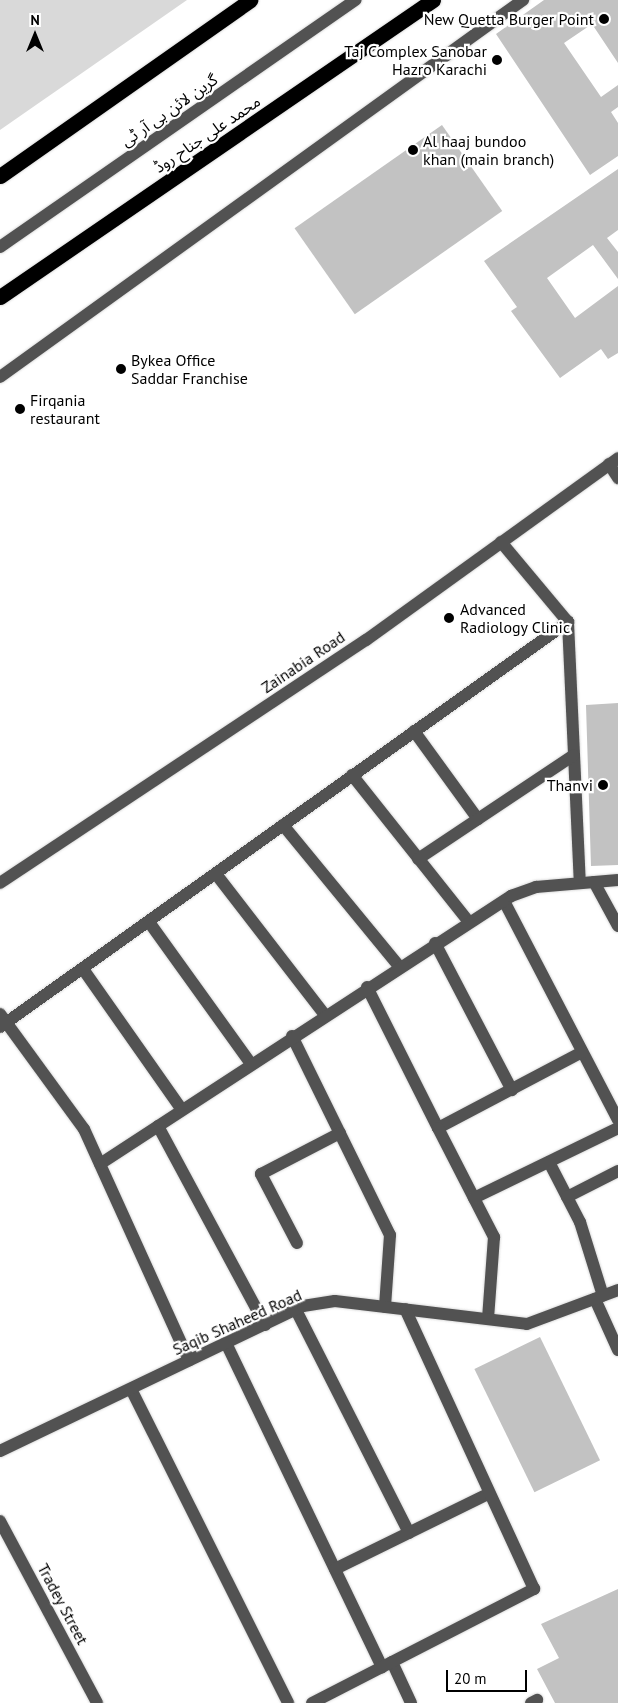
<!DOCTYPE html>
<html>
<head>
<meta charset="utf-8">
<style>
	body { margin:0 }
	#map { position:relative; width:618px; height:1703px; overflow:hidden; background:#fff; font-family:"PT Sans","Noto Sans Arabic",sans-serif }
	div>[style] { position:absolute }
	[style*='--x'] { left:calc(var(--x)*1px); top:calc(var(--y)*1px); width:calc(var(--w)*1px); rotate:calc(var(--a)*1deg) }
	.green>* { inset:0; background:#d9d9d9 }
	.building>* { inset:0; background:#c2c2c2; transform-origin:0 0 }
	.roads { filter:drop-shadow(0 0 1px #dbdbdb) drop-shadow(0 0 1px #dbdbdb) }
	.minor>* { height:12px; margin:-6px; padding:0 6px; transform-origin:6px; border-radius:6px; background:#525252 }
	.highway>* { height:15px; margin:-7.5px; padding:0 7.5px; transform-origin:7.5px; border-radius:7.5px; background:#000 }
	.dots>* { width:14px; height:14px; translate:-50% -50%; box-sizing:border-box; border:2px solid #fff; border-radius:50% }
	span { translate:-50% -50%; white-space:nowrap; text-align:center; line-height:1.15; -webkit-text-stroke:4.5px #fff; paint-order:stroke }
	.poi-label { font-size:16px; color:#000 }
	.right { translate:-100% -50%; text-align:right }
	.left { translate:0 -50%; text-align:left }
	.street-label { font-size:16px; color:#000 }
	.north { position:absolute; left:10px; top:10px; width:50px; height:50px; -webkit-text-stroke:4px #fff; paint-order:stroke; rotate:0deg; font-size:14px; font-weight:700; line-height:20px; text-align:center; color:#000 }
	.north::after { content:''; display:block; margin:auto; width:18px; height:22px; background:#000; clip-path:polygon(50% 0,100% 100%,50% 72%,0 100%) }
	.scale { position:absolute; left:446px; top:1670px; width:81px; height:22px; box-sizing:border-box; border:2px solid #000; border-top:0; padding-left:6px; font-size:15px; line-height:18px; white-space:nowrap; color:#000; -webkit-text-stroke:4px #fff; paint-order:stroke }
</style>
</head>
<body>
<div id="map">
	<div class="green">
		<div style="clip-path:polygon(0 0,187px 0,0 130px)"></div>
	</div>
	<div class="building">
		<div style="clip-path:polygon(544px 0,618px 0,618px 63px,592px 24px,564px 43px,601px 97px,618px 85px,618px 107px,611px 112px,618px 123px,618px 156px,590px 175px,496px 34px)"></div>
		<div style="left:442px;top:125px;width:105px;height:180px;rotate:55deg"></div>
		<div style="clip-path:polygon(618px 169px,618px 230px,607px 238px,618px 252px,618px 279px,593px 245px,547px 278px,575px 318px,618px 286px,618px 353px,608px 359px,601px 349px,560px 378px,511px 311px,517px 307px,484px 261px)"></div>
		<div style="clip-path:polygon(618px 703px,618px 865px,591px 866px,586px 705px)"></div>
		<div style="left:540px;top:1337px;width:137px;height:73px;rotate:64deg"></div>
		<div style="clip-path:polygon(618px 1589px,618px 1703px,555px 1703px,537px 1669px,559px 1658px,541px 1624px)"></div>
	</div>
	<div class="roads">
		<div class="minor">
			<div style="--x:0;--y:247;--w:433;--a:-34.8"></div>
			<div style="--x:0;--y:377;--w:645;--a:-35.79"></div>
			<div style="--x:609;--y:464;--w:17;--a:57"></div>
			<div style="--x:501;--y:542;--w:104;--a:50.1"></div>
			<div style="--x:568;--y:622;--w:261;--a:87.4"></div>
			<div style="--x:414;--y:731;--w:109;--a:54"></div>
			<div style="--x:352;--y:775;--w:188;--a:51.5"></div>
			<div style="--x:283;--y:825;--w:183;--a:50.6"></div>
			<div style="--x:418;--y:859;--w:187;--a:-33.7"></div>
			<div style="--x:216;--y:874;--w:178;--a:52.3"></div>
			<div style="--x:594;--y:882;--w:50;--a:61.4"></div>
			<div style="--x:0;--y:883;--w:439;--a:-33.6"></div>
			<div style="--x:366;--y:640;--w:311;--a:-35.8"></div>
			<div style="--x:504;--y:901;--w:247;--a:62.5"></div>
			<div style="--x:149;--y:922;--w:175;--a:54.3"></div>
			<div style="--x:435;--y:943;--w:166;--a:62.4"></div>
			<div style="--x:83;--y:969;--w:172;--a:54.9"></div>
			<div style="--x:367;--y:987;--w:158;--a:63.3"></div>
			<div style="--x:438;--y:1128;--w:163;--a:-27.8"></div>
			<div style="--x:0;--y:1014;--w:142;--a:53.9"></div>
			<div style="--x:84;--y:1129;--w:254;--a:65.6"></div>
			<div style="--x:0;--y:1027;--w:698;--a:-35.49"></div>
			<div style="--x:292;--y:1036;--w:222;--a:63.8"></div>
			<div style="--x:390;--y:1235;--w:72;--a:94"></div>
			<div style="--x:158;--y:1126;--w:226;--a:61.7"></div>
			<div style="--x:438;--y:1128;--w:123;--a:62.8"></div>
			<div style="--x:494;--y:1237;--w:82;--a:94.2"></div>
			<div style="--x:549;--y:1162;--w:68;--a:62.7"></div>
			<div style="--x:580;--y:1222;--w:77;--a:72.7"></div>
			<div style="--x:100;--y:1164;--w:491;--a:-33.1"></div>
			<div style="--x:511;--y:896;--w:27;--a:-20"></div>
			<div style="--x:536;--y:887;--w:82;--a:-4.9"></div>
			<div style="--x:567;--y:1197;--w:57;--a:-27"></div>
			<div style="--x:474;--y:1198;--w:160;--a:-25.9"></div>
			<div style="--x:297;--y:1243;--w:78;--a:-117.6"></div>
			<div style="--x:261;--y:1174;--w:89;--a:-27.4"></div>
			<div style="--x:595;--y:1299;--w:56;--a:65.7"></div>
			<div style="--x:296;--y:1310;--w:250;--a:63.1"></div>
			<div style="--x:226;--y:1343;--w:360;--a:64.3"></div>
			<div style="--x:131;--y:1389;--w:351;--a:63.4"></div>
			<div style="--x:0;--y:1451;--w:336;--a:-25.6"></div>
			<div style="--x:303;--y:1306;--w:32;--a:-9"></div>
			<div style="--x:335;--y:1301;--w:193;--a:6.8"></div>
			<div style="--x:527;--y:1324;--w:97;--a:-20.5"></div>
			<div style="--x:0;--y:1521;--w:206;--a:61.9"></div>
			<div style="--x:335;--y:1569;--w:170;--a:-26.1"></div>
			<div style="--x:392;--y:1662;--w:45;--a:65.1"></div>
			<div style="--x:312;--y:1703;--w:250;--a:-27.2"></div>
			<div style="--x:534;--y:1589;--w:308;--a:-114.7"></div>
			<div style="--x:531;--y:1703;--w:7;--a:-27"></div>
		</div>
		<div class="highway">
			<div style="--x:0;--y:176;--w:306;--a:-35.1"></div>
			<div style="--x:0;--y:297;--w:525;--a:-34.45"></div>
		</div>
	</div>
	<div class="dots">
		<div style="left:604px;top:19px;background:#000"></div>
		<div style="left:497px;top:60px;background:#000"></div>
		<div style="left:413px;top:150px;background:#000"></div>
		<div style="left:121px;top:369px;background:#000"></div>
		<div style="left:20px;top:409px;background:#000"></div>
		<div style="left:449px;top:618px;background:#000"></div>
		<div style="left:603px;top:785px;background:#000"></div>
	</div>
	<div class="poi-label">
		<span class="right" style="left:594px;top:19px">New Quetta Burger Point</span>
		<span class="right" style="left:487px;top:60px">Taj Complex Sanobar<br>Hazro Karachi</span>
		<span class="left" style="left:423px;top:150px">Al haaj bundoo<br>khan (main branch)</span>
		<span class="left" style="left:131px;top:369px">Bykea Office<br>Saddar Franchise</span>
		<span class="left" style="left:30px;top:409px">Firqania<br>restaurant</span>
		<span class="left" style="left:460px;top:618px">Advanced<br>Radiology Clinic</span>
		<span class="right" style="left:593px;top:785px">Thanvi</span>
	</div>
	<div class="street-label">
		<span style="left:169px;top:110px;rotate:-35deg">گرین لائن بی آر ٹی</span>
		<span style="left:207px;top:134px;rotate:-34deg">محمد علی جناح روڈ</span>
		<span style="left:303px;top:662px;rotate:-34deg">Zainabia Road</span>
		<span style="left:237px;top:1322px;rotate:-24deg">Saqib Shaheed Road</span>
		<span style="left:63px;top:1604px;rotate:62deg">Tradey Street</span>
	</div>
	<div class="north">N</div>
	<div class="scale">20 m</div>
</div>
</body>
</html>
